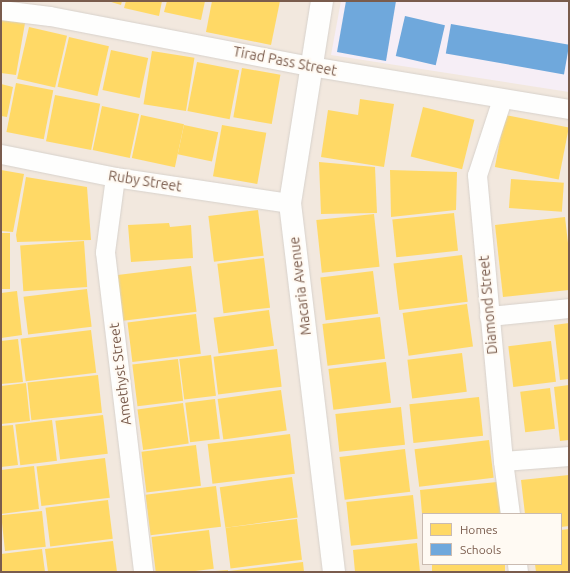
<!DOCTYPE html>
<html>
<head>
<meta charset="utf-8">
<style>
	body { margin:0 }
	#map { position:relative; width:570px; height:573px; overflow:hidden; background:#f9f5f0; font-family:Ubuntu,sans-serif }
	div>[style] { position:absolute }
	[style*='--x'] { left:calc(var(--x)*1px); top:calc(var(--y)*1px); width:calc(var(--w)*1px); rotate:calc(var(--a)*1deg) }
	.residential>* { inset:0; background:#f2e8de }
	.education>* { inset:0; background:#f6eef6 }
	.homes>* { inset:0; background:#ffd966; transform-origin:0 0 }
	.schools>* { inset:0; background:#6fa8dc; transform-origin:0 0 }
	.roads { filter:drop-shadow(0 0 1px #d7d1cb) drop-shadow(0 0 1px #d7d1cb) }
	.minor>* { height:19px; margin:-9.5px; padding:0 9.5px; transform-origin:9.5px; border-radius:9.5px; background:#fefefd }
	.tertiary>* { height:22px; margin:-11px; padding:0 11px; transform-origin:11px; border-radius:11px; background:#fefefd }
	span { translate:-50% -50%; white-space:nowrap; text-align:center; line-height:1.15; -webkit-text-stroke:4px #fffaf3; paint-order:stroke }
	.street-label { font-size:14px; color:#7a5c4d }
	.frame { position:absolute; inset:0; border:2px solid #7a5c4d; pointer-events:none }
	.legend { position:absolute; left:422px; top:513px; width:140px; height:52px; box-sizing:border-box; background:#fffaf3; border:1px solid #cabbb1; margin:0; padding:5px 7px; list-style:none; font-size:12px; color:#7a5c4d }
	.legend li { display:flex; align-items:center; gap:8px; height:20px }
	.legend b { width:20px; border:1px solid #cabbb1 }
</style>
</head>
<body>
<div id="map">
	<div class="residential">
		<div style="clip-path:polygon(evenodd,1px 1px,569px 1px,569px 572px,1px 572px,1px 1px,423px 514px,561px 514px,561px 564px,423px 564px,423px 514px)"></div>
	</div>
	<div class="education">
		<div style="clip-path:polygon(341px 1px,569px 1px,569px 92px,331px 55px)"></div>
	</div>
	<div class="homes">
		<div style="clip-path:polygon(108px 1px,122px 1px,121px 5px)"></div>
		<div style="clip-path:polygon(126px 1px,162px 1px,159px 16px,124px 8px)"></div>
		<div style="clip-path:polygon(167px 1px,205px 1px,201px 20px,164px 12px)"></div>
		<div style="clip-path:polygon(212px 1px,280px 1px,271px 45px,206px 32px)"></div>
		<div style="clip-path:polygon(1px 18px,25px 23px,16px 75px,1px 73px)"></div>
		<div style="left:29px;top:27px;width:39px;height:53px;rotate:13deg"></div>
		<div style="left:69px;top:37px;width:41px;height:51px;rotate:13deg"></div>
		<div style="left:111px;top:50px;width:38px;height:41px;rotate:12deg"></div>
		<div style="left:152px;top:51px;width:43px;height:54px;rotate:9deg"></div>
		<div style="left:197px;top:62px;width:43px;height:50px;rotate:11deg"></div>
		<div style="left:242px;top:68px;width:39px;height:50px;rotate:10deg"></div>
		<div style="left:16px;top:83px;width:38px;height:50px;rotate:11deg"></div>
		<div style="clip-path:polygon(1px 84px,13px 87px,7px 117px,1px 116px)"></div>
		<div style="left:55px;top:95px;width:46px;height:47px;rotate:11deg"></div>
		<div style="clip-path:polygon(360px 99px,394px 104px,384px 167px,321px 157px,328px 110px,358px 115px)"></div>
		<div style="left:102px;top:106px;width:38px;height:45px;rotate:12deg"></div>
		<div style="left:423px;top:107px;width:53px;height:51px;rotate:14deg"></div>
		<div style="left:141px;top:115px;width:44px;height:44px;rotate:12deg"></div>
		<div style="left:505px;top:115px;width:65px;height:53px;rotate:11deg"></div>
		<div style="left:184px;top:125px;width:35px;height:30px;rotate:12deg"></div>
		<div style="left:222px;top:125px;width:45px;height:52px;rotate:10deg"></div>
		<div style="clip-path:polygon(319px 162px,375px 167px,377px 213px,321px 214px)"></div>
		<div style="clip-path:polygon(1px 170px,24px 174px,13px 232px,1px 231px)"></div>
		<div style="clip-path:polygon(390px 170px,457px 172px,456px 210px,391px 217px)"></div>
		<div style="clip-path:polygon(26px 177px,87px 187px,91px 240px,17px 242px,16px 235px)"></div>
		<div style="left:511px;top:179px;width:53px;height:29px;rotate:4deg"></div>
		<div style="left:258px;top:210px;width:46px;height:50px;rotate:83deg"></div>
		<div style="left:454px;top:213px;width:38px;height:62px;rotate:84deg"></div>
		<div style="left:374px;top:214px;width:53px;height:58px;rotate:84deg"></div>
		<div style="clip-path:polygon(565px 217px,569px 252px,569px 290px,503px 297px,495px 225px)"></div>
		<div style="clip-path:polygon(169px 223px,170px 227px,191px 225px,193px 258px,131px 262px,128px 225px)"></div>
		<div style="left:1px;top:233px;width:9px;height:56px"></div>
		<div style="left:84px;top:241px;width:46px;height:64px;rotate:86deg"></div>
		<div style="left:462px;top:255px;width:47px;height:69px;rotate:83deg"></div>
		<div style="left:264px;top:258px;width:50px;height:47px;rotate:83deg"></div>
		<div style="left:191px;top:266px;width:46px;height:76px;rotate:83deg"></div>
		<div style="left:373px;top:271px;width:43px;height:53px;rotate:83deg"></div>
		<div style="left:87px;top:289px;width:38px;height:64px;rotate:83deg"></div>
		<div style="clip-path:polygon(17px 291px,22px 335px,1px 338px,1px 293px)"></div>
		<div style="left:467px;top:304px;width:43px;height:65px;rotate:82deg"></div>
		<div style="left:269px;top:310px;width:36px;height:56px;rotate:82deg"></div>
		<div style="left:196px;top:314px;width:40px;height:69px;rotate:83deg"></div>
		<div style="left:380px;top:317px;width:42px;height:58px;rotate:83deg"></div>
		<div style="clip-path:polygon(569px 323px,569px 379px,560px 380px,554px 325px)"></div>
		<div style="left:91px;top:330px;width:43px;height:71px;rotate:83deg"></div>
		<div style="clip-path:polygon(18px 339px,23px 382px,1px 384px,1px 341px)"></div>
		<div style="left:551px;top:341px;width:41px;height:43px;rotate:83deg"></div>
		<div style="left:277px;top:349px;width:38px;height:64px;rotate:83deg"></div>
		<div style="left:462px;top:353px;width:39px;height:55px;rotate:83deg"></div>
		<div style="left:211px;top:355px;width:41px;height:32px;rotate:83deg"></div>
		<div style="left:178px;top:359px;width:42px;height:46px;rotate:83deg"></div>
		<div style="left:386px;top:362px;width:41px;height:58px;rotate:83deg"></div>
		<div style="left:98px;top:375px;width:38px;height:71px;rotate:84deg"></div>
		<div style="clip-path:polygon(26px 383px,30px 421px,1px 424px,1px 386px)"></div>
		<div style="clip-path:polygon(569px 385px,569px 440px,560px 441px,554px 387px)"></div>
		<div style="left:550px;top:388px;width:41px;height:30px;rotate:83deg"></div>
		<div style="left:281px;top:390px;width:41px;height:64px;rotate:82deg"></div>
		<div style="left:479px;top:397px;width:39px;height:70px;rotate:84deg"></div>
		<div style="left:215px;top:399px;width:40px;height:30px;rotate:83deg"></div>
		<div style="left:183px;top:403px;width:41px;height:46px;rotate:82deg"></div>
		<div style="left:401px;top:407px;width:38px;height:66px;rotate:84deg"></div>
		<div style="left:103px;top:415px;width:39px;height:48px;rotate:83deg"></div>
		<div style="left:52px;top:420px;width:41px;height:37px;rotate:83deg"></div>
		<div style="clip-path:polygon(13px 425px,18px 465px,1px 467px,1px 426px)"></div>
		<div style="left:290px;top:434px;width:40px;height:83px;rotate:83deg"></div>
		<div style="left:489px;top:440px;width:38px;height:75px;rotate:83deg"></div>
		<div style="left:196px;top:445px;width:41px;height:55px;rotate:83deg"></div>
		<div style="left:405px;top:449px;width:43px;height:66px;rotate:83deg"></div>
		<div style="left:105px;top:458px;width:40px;height:69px;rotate:83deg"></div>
		<div style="clip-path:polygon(34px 466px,39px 509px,1px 514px,1px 470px)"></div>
		<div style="clip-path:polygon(569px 475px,569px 526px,561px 527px,561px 514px,525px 514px,521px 480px)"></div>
		<div style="left:292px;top:477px;width:41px;height:73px;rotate:82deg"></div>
		<div style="clip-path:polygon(497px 482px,501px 514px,422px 514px,420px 490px)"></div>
		<div style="left:216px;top:486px;width:41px;height:71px;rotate:83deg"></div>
		<div style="left:413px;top:495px;width:44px;height:67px;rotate:84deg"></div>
		<div style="left:108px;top:500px;width:39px;height:63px;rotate:83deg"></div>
		<div style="left:42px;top:511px;width:36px;height:41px;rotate:84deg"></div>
		<div style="left:297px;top:519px;width:41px;height:72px;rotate:83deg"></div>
		<div style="clip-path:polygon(569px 529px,569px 572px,536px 572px,535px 564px,561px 564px,561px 530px)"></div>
		<div style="left:209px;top:530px;width:39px;height:58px;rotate:83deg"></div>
		<div style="clip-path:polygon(113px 541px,117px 572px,48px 572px,45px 549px)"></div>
		<div style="clip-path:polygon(417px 543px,420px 572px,355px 572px,353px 550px)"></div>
		<div style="clip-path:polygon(42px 549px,45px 572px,1px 572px,1px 554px)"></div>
		<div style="clip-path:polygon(303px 562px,304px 572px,229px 572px,229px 571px)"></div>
		<div style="left:432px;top:564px;width:73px;height:8px"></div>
		<div style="clip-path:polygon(228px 570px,228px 572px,215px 572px,215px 571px)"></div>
	</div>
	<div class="schools">
		<div style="clip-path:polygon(346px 1px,396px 1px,386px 61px,337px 52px)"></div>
		<div style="left:405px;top:16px;width:41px;height:41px;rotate:13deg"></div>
		<div style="left:451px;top:24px;width:120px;height:30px;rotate:10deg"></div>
	</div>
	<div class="roads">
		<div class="minor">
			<div style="--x:1;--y:10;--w:49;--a:7"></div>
			<div style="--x:50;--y:16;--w:265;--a:10.9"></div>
			<div style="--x:310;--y:66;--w:263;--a:9.4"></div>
			<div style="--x:502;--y:99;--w:80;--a:108.2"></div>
			<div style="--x:477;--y:175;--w:287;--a:84.8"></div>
			<div style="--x:503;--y:461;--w:53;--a:82.5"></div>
			<div style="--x:1;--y:154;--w:116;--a:11.4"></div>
			<div style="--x:115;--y:177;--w:177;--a:8.5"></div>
			<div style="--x:115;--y:177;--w:76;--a:97.6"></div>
			<div style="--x:105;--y:252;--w:322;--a:83.2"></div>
			<div style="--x:489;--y:316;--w:80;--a:-5.7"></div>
			<div style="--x:503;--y:461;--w:66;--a:-4.3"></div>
			<div style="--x:517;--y:564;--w:8;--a:83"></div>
		</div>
		<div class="tertiary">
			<div style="--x:322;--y:1;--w:205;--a:99"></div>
			<div style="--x:290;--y:203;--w:372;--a:83.2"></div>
		</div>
	</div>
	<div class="street-label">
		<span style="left:285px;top:61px;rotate:11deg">Tirad Pass Street</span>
		<span style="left:145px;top:181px;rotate:9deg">Ruby Street</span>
		<span style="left:300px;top:286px;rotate:-97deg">Macaria Avenue</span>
		<span style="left:488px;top:305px;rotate:-95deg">Diamond Street</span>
		<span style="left:120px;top:374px;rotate:-97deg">Amethyst Street</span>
	</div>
	<div class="frame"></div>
	<ul class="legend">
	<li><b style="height:11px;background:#ffd966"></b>Homes</li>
	<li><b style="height:11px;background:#6fa8dc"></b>Schools</li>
	</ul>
</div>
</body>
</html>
